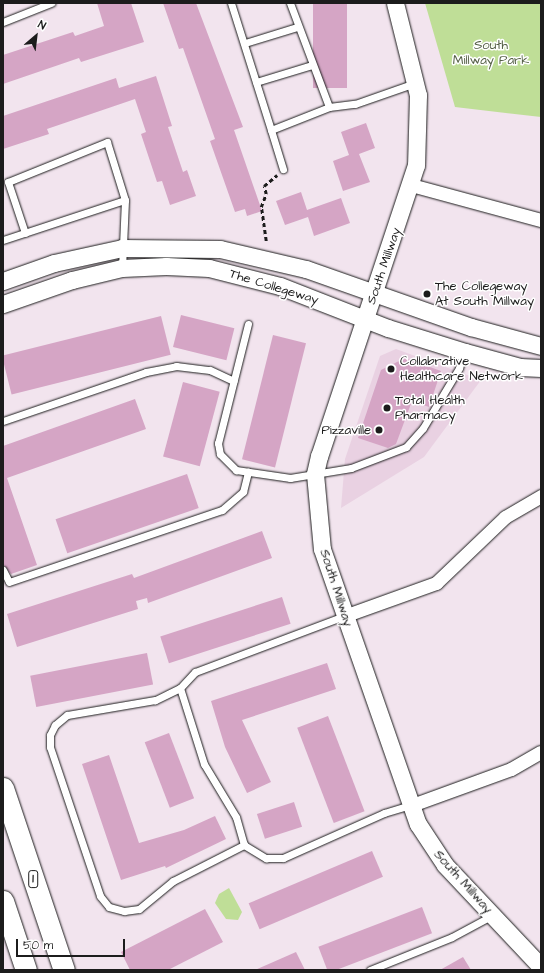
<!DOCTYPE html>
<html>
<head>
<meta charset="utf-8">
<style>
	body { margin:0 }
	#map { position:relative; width:544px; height:973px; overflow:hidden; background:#f2e4ee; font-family:"Architects Daughter",sans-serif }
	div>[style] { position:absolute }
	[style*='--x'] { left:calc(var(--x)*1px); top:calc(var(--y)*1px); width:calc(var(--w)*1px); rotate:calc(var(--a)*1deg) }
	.built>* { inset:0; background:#e9d1e2 }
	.green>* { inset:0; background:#bfde97 }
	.building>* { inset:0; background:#d5a5c5; transform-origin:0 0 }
	.path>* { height:2.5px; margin-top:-1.25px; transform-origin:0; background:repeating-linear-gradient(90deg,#1c1c1c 0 4px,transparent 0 7px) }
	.roads { filter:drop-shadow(0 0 1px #1c1c1c) drop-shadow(0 0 1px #1c1c1c) }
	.service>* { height:7px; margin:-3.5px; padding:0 3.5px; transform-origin:3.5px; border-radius:3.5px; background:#fff }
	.minor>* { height:13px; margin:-6.5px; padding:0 6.5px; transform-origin:6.5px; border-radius:6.5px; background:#fff }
	.tertiary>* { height:17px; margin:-8.5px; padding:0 8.5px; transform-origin:8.5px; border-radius:8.5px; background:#fff }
	.primary>* { height:21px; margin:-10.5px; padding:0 10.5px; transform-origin:10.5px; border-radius:10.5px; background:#fff }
	.dots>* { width:11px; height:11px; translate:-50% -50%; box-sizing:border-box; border:2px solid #fff; border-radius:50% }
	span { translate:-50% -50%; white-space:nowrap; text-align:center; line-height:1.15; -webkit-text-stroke:3px #fff; paint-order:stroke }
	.shield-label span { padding:1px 3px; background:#fff; border:1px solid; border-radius:3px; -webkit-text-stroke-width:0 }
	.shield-label { font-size:12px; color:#1c1c1c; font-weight:700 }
	.park-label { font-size:13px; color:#556047 }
	.street-label { font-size:13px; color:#1c1c1c }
	.poi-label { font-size:13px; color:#1c1c1c }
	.left { translate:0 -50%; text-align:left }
	.right { translate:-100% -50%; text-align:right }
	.frame { position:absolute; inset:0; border:4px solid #1c1c1c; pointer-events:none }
	.north { position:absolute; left:16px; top:16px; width:40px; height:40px; -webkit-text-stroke:3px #fff; paint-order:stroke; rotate:28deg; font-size:11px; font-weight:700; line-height:16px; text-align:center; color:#1c1c1c }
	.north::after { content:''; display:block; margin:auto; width:14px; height:18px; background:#1c1c1c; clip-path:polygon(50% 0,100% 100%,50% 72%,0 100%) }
	.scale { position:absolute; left:16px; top:939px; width:109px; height:18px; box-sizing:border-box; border:2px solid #1c1c1c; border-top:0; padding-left:5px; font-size:12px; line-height:14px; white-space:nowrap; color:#1c1c1c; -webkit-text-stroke:3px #fff; paint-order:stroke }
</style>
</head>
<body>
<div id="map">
	<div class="built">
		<div style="clip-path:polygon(396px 349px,481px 380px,424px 457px,341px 508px,345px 459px,380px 356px)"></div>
	</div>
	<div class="green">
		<div style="clip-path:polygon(425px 3px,541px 3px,541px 117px,455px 107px)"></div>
		<div style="clip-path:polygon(229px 888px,242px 912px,238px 920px,226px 919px,215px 903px,219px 894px)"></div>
	</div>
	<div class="building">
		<div style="clip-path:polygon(97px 3px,131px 3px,144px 42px,81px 62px,79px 58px,3px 84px,3px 55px,73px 32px,75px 36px,104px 26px)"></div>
		<div style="clip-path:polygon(163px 3px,196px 3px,243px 127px,234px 130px,262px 211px,247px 216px,245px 209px,235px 212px,210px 141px,215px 139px,183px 48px,179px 49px)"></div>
		<div style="left:313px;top:3px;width:34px;height:85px"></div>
		<div style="clip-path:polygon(156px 76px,172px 126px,168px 127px,183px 172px,187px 170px,196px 196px,170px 205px,162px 181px,157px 182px,141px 134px,146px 132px,135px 99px,47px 129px,49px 134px,3px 149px,3px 116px,116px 78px,119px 88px)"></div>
		<div style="clip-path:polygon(366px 123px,375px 148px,359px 154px,370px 182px,343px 191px,333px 161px,349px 155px,341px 132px)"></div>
		<div style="clip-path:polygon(301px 192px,307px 210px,341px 198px,350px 223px,314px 236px,308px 217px,285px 225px,276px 201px)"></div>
		<div style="left:181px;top:315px;width:55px;height:33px;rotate:14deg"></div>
		<div style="left:161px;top:316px;width:40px;height:164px;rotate:76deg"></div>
		<div style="left:273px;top:335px;width:34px;height:128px;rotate:14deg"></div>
		<div style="clip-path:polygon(405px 358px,441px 371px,429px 407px,412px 401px,396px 444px,388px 448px,358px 438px,381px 370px)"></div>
		<div style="left:183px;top:382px;width:38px;height:77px;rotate:15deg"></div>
		<div style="clip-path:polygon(135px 399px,146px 429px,7px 478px,37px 565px,11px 574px,3px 564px,3px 446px)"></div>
		<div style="left:187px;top:474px;width:36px;height:139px;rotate:71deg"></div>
		<div style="clip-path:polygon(262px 531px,272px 558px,148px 603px,147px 598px,136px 601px,138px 609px,17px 647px,7px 614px,132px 574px,134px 578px)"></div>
		<div style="left:282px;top:597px;width:28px;height:128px;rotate:72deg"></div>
		<div style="left:147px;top:653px;width:32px;height:119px;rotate:79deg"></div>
		<div style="clip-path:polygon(327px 663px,336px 689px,242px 720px,271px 782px,247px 793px,225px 747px,211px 701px)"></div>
		<div style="left:328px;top:716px;width:102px;height:33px;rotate:69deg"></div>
		<div style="left:169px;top:733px;width:70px;height:26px;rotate:69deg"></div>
		<div style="clip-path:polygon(109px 755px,139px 843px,184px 830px,215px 816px,226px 839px,166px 868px,165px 866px,121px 880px,82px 764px)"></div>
		<div style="left:294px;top:802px;width:26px;height:39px;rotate:72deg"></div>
		<div style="left:372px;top:851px;width:28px;height:134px;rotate:67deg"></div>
		<div style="left:422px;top:907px;width:28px;height:111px;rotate:69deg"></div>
		<div style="clip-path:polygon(205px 909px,223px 942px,168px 970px,130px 970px,121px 952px)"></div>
		<div style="clip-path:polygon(296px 952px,305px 970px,255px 970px)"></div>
		<div style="clip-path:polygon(463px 957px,471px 970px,440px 970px)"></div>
	</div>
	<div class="path">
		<div style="--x:266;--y:241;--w:34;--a:-98"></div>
		<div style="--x:261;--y:207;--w:14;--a:-69"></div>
		<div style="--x:266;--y:194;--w:8;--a:-104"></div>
		<div style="--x:264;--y:186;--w:17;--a:-40"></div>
	</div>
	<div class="roads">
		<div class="service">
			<div style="--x:231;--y:3;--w:133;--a:72.5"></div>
			<div style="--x:271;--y:130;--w:62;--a:-21.6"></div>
			<div style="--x:329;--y:107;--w:26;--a:-7"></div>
			<div style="--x:355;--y:104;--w:64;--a:-19.3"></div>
			<div style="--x:290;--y:3;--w:111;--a:69.4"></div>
			<div style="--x:3;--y:22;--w:52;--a:-21.6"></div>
			<div style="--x:245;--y:43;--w:54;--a:-17.1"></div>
			<div style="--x:256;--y:82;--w:59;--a:-16.9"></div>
			<div style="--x:271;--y:130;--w:41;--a:72.9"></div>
			<div style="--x:25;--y:233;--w:54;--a:-108.4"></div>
			<div style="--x:8;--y:182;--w:107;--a:-22"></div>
			<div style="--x:107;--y:142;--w:61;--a:72.8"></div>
			<div style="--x:3;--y:240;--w:128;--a:-18.2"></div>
			<div style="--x:125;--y:200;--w:68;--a:92.5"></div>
			<div style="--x:248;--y:324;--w:123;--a:104.1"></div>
			<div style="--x:218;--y:443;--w:11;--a:80"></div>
			<div style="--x:220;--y:454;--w:23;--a:45"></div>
			<div style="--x:236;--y:470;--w:55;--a:8.4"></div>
			<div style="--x:290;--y:478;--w:62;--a:-9.3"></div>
			<div style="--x:351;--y:468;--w:59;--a:-20.9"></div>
			<div style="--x:406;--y:447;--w:25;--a:-48"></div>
			<div style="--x:423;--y:428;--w:70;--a:-59"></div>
			<div style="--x:459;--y:368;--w:16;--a:-72"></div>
			<div style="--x:3;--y:421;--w:151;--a:-18.9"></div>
			<div style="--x:146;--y:372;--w:31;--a:-11"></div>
			<div style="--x:176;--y:366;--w:34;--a:7"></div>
			<div style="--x:210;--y:370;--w:26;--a:25"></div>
			<div style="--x:3;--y:570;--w:13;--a:63"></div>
			<div style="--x:9;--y:582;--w:225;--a:-18.7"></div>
			<div style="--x:222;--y:510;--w:28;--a:-41"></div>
			<div style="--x:243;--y:492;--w:21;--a:-76"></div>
			<div style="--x:344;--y:616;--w:159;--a:159.4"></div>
			<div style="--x:195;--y:672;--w:22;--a:133"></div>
			<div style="--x:180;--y:688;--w:80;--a:72.5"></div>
			<div style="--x:204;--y:764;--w:62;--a:58.9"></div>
			<div style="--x:236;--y:817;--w:29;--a:74"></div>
			<div style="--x:244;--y:845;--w:26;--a:31"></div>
			<div style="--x:266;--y:858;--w:17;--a:0"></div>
			<div style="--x:283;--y:858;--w:111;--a:-24"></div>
			<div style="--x:384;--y:813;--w:28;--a:-17"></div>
			<div style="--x:180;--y:688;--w:28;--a:154"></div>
			<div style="--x:155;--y:700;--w:89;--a:170.3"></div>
			<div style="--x:67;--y:715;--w:16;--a:140"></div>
			<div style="--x:55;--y:725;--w:11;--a:117"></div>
			<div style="--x:50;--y:735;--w:12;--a:90"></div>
			<div style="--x:50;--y:747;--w:157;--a:71.4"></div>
			<div style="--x:100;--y:896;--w:14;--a:51"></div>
			<div style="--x:109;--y:907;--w:16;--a:15"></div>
			<div style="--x:124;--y:911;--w:15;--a:-8"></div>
			<div style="--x:139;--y:909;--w:44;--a:-39.5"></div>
			<div style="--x:173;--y:881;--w:80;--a:-26.9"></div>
			<div style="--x:370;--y:970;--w:88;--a:-21.9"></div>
			<div style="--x:452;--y:937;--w:47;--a:-28.2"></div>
		</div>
		<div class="minor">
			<div style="--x:411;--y:185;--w:135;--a:15.1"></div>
			<div style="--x:344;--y:616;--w:98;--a:-19.7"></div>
			<div style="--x:436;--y:583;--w:95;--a:-43.7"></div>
			<div style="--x:505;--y:517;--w:42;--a:-30.3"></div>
			<div style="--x:412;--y:805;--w:105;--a:-20"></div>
			<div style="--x:511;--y:769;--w:34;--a:-30"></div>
		</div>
		<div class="tertiary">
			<div style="--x:395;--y:3;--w:95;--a:76"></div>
			<div style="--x:418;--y:95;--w:70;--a:91.6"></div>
			<div style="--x:416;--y:165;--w:307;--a:108.4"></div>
			<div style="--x:319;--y:456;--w:18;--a:103"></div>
			<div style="--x:315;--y:474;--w:75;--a:84.7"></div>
			<div style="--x:322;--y:549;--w:291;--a:70.8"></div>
			<div style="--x:418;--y:824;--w:49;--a:56.6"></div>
			<div style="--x:445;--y:865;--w:140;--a:46.7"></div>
			<div style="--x:3;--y:281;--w:54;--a:-19.4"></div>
			<div style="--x:54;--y:263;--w:70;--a:-12.4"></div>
			<div style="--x:122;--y:248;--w:98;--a:0.6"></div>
			<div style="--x:220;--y:249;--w:88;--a:13.1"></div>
			<div style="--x:306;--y:269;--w:175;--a:19.4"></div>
			<div style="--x:471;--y:327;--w:73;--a:15.2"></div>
			<div style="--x:3;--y:304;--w:73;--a:-19.2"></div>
			<div style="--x:72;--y:280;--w:51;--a:-13.5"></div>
			<div style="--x:122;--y:268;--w:44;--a:-2.6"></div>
			<div style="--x:166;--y:266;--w:43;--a:2.7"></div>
			<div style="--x:209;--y:268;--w:73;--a:14.2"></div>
			<div style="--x:280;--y:286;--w:116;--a:21.3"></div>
			<div style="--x:388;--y:328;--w:81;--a:17.3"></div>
			<div style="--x:465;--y:352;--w:57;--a:15.3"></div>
			<div style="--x:520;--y:367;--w:21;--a:3"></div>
		</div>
		<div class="primary">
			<div style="--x:3;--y:788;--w:192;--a:71.5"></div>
			<div style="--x:3;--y:901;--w:73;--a:71.6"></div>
		</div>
	</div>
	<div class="dots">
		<div style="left:427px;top:294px;background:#1c1c1c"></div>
		<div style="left:391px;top:369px;background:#1c1c1c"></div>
		<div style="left:387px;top:408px;background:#1c1c1c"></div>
		<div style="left:379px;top:430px;background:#1c1c1c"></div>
	</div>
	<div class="shield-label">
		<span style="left:33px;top:879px">1</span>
	</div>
	<div class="park-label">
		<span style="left:491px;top:53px">South<br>Millway Park</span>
	</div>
	<div class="street-label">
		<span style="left:384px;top:266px;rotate:-71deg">South Millway</span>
		<span style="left:274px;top:287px;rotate:17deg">The Collegeway</span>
		<span style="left:336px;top:588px;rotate:72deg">South Millway</span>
		<span style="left:463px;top:882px;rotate:48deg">South Millway</span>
	</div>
	<div class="poi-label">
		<span class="left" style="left:435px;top:294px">The Collegeway<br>At South Millway</span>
		<span class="left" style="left:400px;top:369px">Collabrative<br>Healthcare Network</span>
		<span class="left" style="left:395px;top:408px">Total Health<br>Pharmacy</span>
		<span class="right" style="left:371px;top:430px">Pizzaville</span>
	</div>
	<div class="frame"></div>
	<div class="north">N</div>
	<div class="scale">50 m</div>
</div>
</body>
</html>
